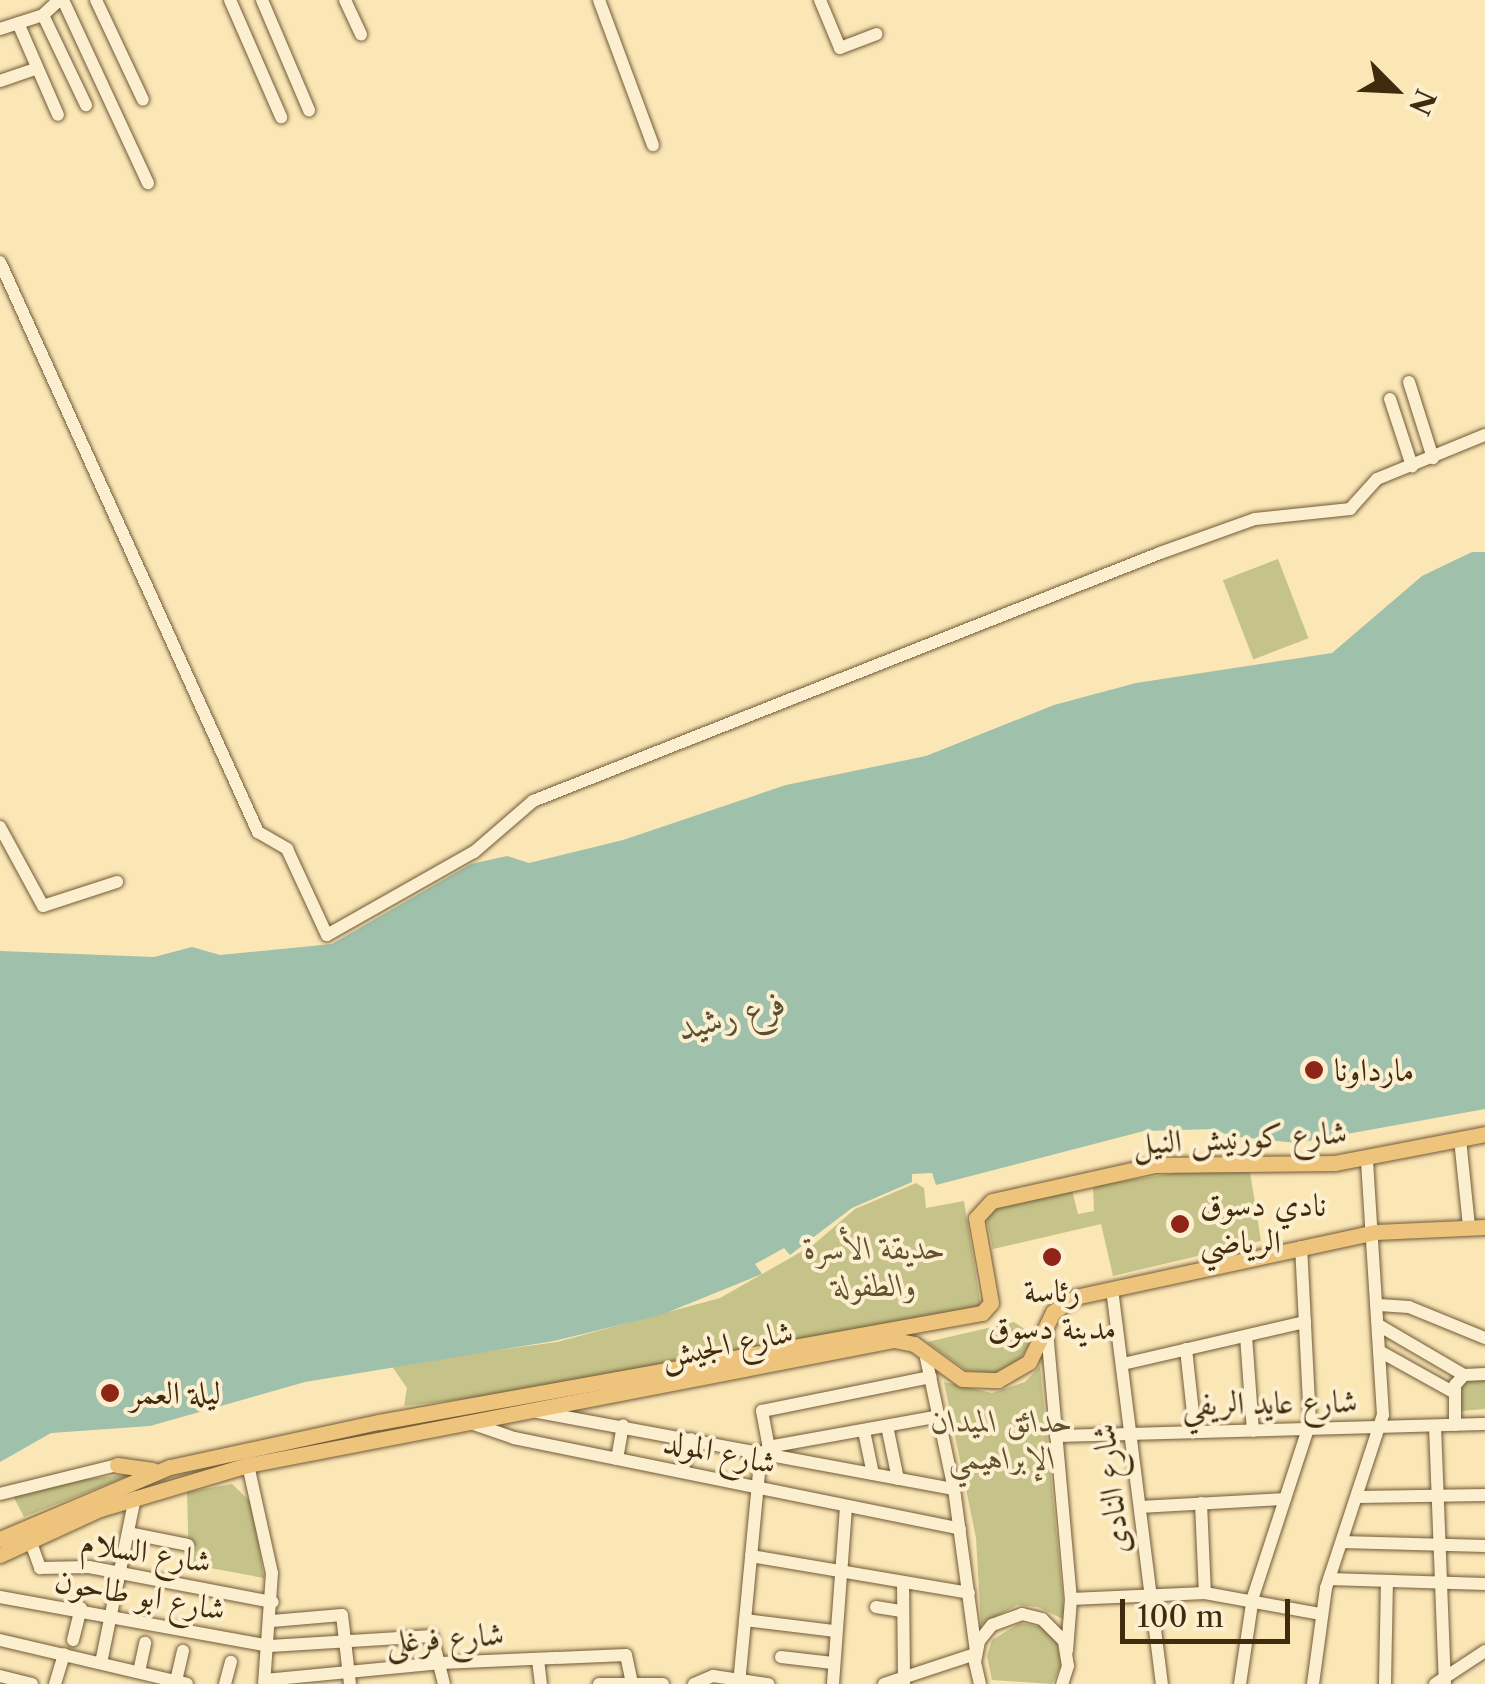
<!DOCTYPE html>
<html>
<head>
<meta charset="utf-8">
<style>
	body { margin:0 }
	#map { position:relative; width:1485px; height:1684px; overflow:hidden; background:#fbe6b6; font-family:"Libre Caslon Text",Amiri,serif }
	div>[style] { position:absolute }
	[style*='--x'] { left:calc(var(--x)*1px); top:calc(var(--y)*1px); width:calc(var(--w)*1px); rotate:calc(var(--a)*1deg) }
	.green>* { inset:0; background:#c5c389; transform-origin:0 0 }
	.water>* { inset:0; background:#9fc0aa }
	.roads { filter:drop-shadow(0 0 2px #705a38) drop-shadow(0 0 2px #705a38) }
	.minor>* { height:12px; margin:-6px; padding:0 6px; transform-origin:6px; border-radius:6px; background:#fcefd0 }
	.major>* { height:15px; margin:-7.5px; padding:0 7.5px; transform-origin:7.5px; border-radius:7.5px; background:#eec37b }
	.dots>* { width:28px; height:28px; translate:-50% -50%; box-sizing:border-box; border:5px solid #fcefd0; border-radius:50% }
	span { translate:-50% -50%; white-space:nowrap; text-align:center; line-height:1.15; -webkit-text-stroke:8px #fcefd0; paint-order:stroke }
	.poi-label { font-size:32px; color:#412b0e }
	.left { translate:0 -50%; text-align:left }
	.street-label { font-size:32px; color:#412b0e }
	.park-label { font-size:32px; color:#62512d; font-style:italic }
	.water-label { font-size:35px; color:#585035; font-style:italic }
	.north { position:absolute; left:1345px; top:40px; width:100px; height:100px; -webkit-text-stroke:8px #fcefd0; paint-order:stroke; rotate:114deg; font-size:28px; font-weight:700; line-height:40px; text-align:center; color:#412b0e }
	.north::after { content:''; display:block; margin:auto; width:35px; height:45px; background:#412b0e; clip-path:polygon(50% 0,100% 100%,50% 72%,0 100%) }
	.scale { position:absolute; left:1120px; top:1599px; width:170px; height:45px; box-sizing:border-box; border:5px solid #412b0e; border-top:0; padding-left:12px; font-size:30px; line-height:35px; white-space:nowrap; color:#412b0e; -webkit-text-stroke:8px #fcefd0; paint-order:stroke }
</style>
</head>
<body>
<div id="map">
	<div class="green">
		<div style="left:1278px;top:559px;width:85px;height:59px;rotate:69deg"></div>
		<div style="clip-path:polygon(1194px 1170px,1250px 1172px,1261px 1241px,1113px 1276px,1101px 1224px,993px 1249px,987px 1220px,992px 1208px,1072px 1190px,1078px 1214px,1094px 1211px,1093px 1186px)"></div>
		<div style="clip-path:polygon(916px 1183px,924px 1188px,926px 1208px,964px 1201px,981px 1307px,552px 1389px,404px 1406px,407px 1388px,391px 1365px,557px 1342px,720px 1298px,813px 1245px,855px 1209px)"></div>
		<div style="clip-path:polygon(1014px 1322px,1035px 1336px,1020px 1359px,995px 1373px,967px 1371px,927px 1342px)"></div>
		<div style="clip-path:polygon(1040px 1366px,1065px 1620px,1038px 1607px,1017px 1605px,981px 1625px,976px 1538px,944px 1382px,992px 1393px,1025px 1382px)"></div>
		<div style="clip-path:polygon(1469px 1379px,1485px 1379px,1485px 1409px,1461px 1411px,1458px 1391px)"></div>
		<div style="clip-path:polygon(133px 1474px,24px 1517px,13px 1496px,78px 1480px)"></div>
		<div style="clip-path:polygon(232px 1484px,252px 1503px,264px 1578px,189px 1564px,187px 1492px)"></div>
		<div style="clip-path:polygon(1020px 1623px,1042px 1627px,1057px 1643px,1061px 1665px,1052px 1684px,992px 1680px,987px 1656px,992px 1640px)"></div>
	</div>
	<div class="water">
		<div style="clip-path:polygon(1472px 552px,1485px 552px,1485px 1109px,1297px 1143px,1229px 1136px,1215px 1129px,1144px 1131px,936px 1185px,932px 1173px,912px 1174px,912px 1182px,852px 1208px,790px 1255px,784px 1248px,755px 1264px,762px 1274px,661px 1315px,554px 1341px,305px 1382px,150px 1426px,51px 1433px,0 1462px,0 951px,154px 957px,192px 947px,220px 955px,332px 944px,471px 864px,507px 856px,529px 863px,623px 840px,786px 785px,926px 756px,1054px 705px,1136px 683px,1332px 653px,1422px 576px)"></div>
	</div>
	<div class="roads">
		<div class="minor">
			<div style="--x:63;--y:0;--w:202;--a:65.1"></div>
			<div style="--x:96;--y:0;--w:110;--a:64.8"></div>
			<div style="--x:230;--y:0;--w:128;--a:66.4"></div>
			<div style="--x:262;--y:0;--w:120;--a:66.9"></div>
			<div style="--x:345;--y:0;--w:38;--a:65"></div>
			<div style="--x:599;--y:0;--w:155;--a:69.6"></div>
			<div style="--x:820;--y:0;--w:52;--a:67.4"></div>
			<div style="--x:840;--y:48;--w:39;--a:-21"></div>
			<div style="--x:43;--y:15;--w:100;--a:64.5"></div>
			<div style="--x:18;--y:23;--w:100;--a:66.5"></div>
			<div style="--x:0;--y:29;--w:45;--a:-18"></div>
			<div style="--x:43;--y:15;--w:22;--a:-43"></div>
			<div style="--x:0;--y:81;--w:39;--a:-19"></div>
			<div style="--x:0;--y:262;--w:626;--a:65.65"></div>
			<div style="--x:258;--y:832;--w:34;--a:30"></div>
			<div style="--x:287;--y:849;--w:95;--a:65.1"></div>
			<div style="--x:327;--y:935;--w:169;--a:-29.5"></div>
			<div style="--x:474;--y:852;--w:78;--a:-40.8"></div>
			<div style="--x:533;--y:801;--w:674;--a:-21.58"></div>
			<div style="--x:1160;--y:553;--w:101;--a:-19.7"></div>
			<div style="--x:1255;--y:519;--w:96;--a:-6"></div>
			<div style="--x:1350;--y:509;--w:40;--a:-48"></div>
			<div style="--x:1377;--y:479;--w:117;--a:-22.2"></div>
			<div style="--x:1409;--y:382;--w:80;--a:72.5"></div>
			<div style="--x:1390;--y:399;--w:71;--a:71.8"></div>
			<div style="--x:0;--y:827;--w:90;--a:61.4"></div>
			<div style="--x:43;--y:906;--w:78;--a:-18"></div>
			<div style="--x:1460;--y:1139;--w:87;--a:84.1"></div>
			<div style="--x:1112;--y:1289;--w:398;--a:82.8"></div>
			<div style="--x:1379;--y:1305;--w:30;--a:4"></div>
			<div style="--x:1409;--y:1307;--w:82;--a:22.2"></div>
			<div style="--x:1380;--y:1326;--w:97;--a:30.3"></div>
			<div style="--x:1047;--y:1331;--w:269;--a:84.9"></div>
			<div style="--x:1071;--y:1599;--w:52;--a:94.4"></div>
			<div style="--x:1246;--y:1336;--w:95;--a:85.8"></div>
			<div style="--x:1186;--y:1349;--w:83;--a:83.8"></div>
			<div style="--x:1381;--y:1352;--w:82;--a:29.1"></div>
			<div style="--x:925;--y:1353;--w:139;--a:78"></div>
			<div style="--x:954;--y:1489;--w:163;--a:82.3"></div>
			<div style="--x:1123;--y:1364;--w:187;--a:-13"></div>
			<div style="--x:538;--y:1412;--w:423;--a:10.5"></div>
			<div style="--x:471;--y:1423;--w:46;--a:19.2"></div>
			<div style="--x:514;--y:1438;--w:455;--a:11.5"></div>
			<div style="--x:1455;--y:1425;--w:40;--a:-90"></div>
			<div style="--x:1455;--y:1385;--w:13;--a:-48"></div>
			<div style="--x:1464;--y:1375;--w:21;--a:-3"></div>
			<div style="--x:887;--y:1426;--w:54;--a:78.3"></div>
			<div style="--x:1435;--y:1426;--w:258;--a:87.8"></div>
			<div style="--x:864;--y:1431;--w:44;--a:78.2"></div>
			<div style="--x:1056;--y:1436;--w:429;--a:-1.6"></div>
			<div style="--x:768;--y:1447;--w:175;--a:-10.2"></div>
			<div style="--x:770;--y:1454;--w:44;--a:-100.5"></div>
			<div style="--x:762;--y:1411;--w:172;--a:-11.4"></div>
			<div style="--x:617;--y:1459;--w:34;--a:-80"></div>
			<div style="--x:248;--y:1465;--w:111;--a:77.5"></div>
			<div style="--x:272;--y:1573;--w:111;--a:94.1"></div>
			<div style="--x:682;--y:1472;--w:34;--a:-75"></div>
			<div style="--x:0;--y:1494;--w:121;--a:-13.9"></div>
			<div style="--x:1358;--y:1497;--w:127;--a:-0.9"></div>
			<div style="--x:1201;--y:1503;--w:90;--a:87.5"></div>
			<div style="--x:1141;--y:1507;--w:144;--a:-3.2"></div>
			<div style="--x:128;--y:1533;--w:61;--a:11.3"></div>
			<div style="--x:30;--y:1540;--w:30;--a:70"></div>
			<div style="--x:40;--y:1568;--w:49;--a:-1.2"></div>
			<div style="--x:89;--y:1567;--w:187;--a:10.8"></div>
			<div style="--x:1342;--y:1542;--w:143;--a:1.6"></div>
			<div style="--x:751;--y:1556;--w:221;--a:9.6"></div>
			<div style="--x:1329;--y:1579;--w:156;--a:1.8"></div>
			<div style="--x:903;--y:1582;--w:102;--a:89.4"></div>
			<div style="--x:0;--y:1597;--w:274;--a:10.3"></div>
			<div style="--x:270;--y:1646;--w:162;--a:-3.5"></div>
			<div style="--x:432;--y:1636;--w:49;--a:76"></div>
			<div style="--x:1071;--y:1599;--w:134;--a:-2.6"></div>
			<div style="--x:1205;--y:1593;--w:118;--a:10.3"></div>
			<div style="--x:876;--y:1607;--w:26;--a:9"></div>
			<div style="--x:745;--y:1620;--w:91;--a:7"></div>
			<div style="--x:272;--y:1621;--w:70;--a:-4.9"></div>
			<div style="--x:342;--y:1615;--w:69;--a:83.4"></div>
			<div style="--x:0;--y:1640;--w:192;--a:13.2"></div>
			<div style="--x:73;--y:1640;--w:33;--a:-76"></div>
			<div style="--x:781;--y:1657;--w:52;--a:6.6"></div>
			<div style="--x:538;--y:1660;--w:24;--a:83"></div>
			<div style="--x:101;--y:1663;--w:169;--a:-78.4"></div>
			<div style="--x:139;--y:1672;--w:30;--a:-78"></div>
			<div style="--x:0;--y:1676;--w:33;--a:14"></div>
			<div style="--x:265;--y:1680;--w:177;--a:-5.5"></div>
			<div style="--x:441;--y:1663;--w:185;--a:-2.5"></div>
			<div style="--x:626;--y:1655;--w:30;--a:78"></div>
			<div style="--x:176;--y:1681;--w:31;--a:-77"></div>
			<div style="--x:55;--y:1684;--w:31;--a:-73"></div>
			<div style="--x:225;--y:1684;--w:23;--a:-75"></div>
			<div style="--x:599;--y:1684;--w:64;--a:0"></div>
			<div style="--x:694;--y:1684;--w:21;--a:-23"></div>
			<div style="--x:713;--y:1676;--w:56;--a:8.3"></div>
			<div style="--x:739;--y:1684;--w:233;--a:-84.6"></div>
			<div style="--x:833;--y:1684;--w:178;--a:-85.8"></div>
			<div style="--x:884;--y:1684;--w:96;--a:-18.2"></div>
			<div style="--x:980;--y:1684;--w:23;--a:-103"></div>
			<div style="--x:975;--y:1662;--w:21;--a:-79"></div>
			<div style="--x:979;--y:1641;--w:21;--a:-51"></div>
			<div style="--x:992;--y:1625;--w:32;--a:-20"></div>
			<div style="--x:1022;--y:1614;--w:21;--a:14"></div>
			<div style="--x:1042;--y:1619;--w:31;--a:45"></div>
			<div style="--x:1064;--y:1641;--w:25;--a:81"></div>
			<div style="--x:1068;--y:1666;--w:19;--a:108"></div>
			<div style="--x:1240;--y:1684;--w:88;--a:-81.5"></div>
			<div style="--x:1253;--y:1597;--w:183;--a:-71.9"></div>
			<div style="--x:1310;--y:1423;--w:176;--a:-92.9"></div>
			<div style="--x:1313;--y:1684;--w:97;--a:-82.3"></div>
			<div style="--x:1326;--y:1588;--w:182;--a:-71.8"></div>
			<div style="--x:1383;--y:1415;--w:257;--a:-93.6"></div>
			<div style="--x:1385;--y:1684;--w:100;--a:-88.9"></div>
			<div style="--x:1435;--y:1684;--w:60;--a:-33.4"></div>
		</div>
		<div class="major">
			<div style="--x:117;--y:1465;--w:36;--a:8"></div>
			<div style="--x:0;--y:1539;--w:185;--a:-23"></div>
			<div style="--x:170;--y:1467;--w:214;--a:-12.2"></div>
			<div style="--x:379;--y:1422;--w:613;--a:-10.25"></div>
			<div style="--x:982;--y:1313;--w:13;--a:-48"></div>
			<div style="--x:991;--y:1303;--w:86;--a:-100"></div>
			<div style="--x:976;--y:1218;--w:23;--a:-47"></div>
			<div style="--x:992;--y:1201;--w:166;--a:-12.5"></div>
			<div style="--x:1154;--y:1165;--w:181;--a:-0.6"></div>
			<div style="--x:1335;--y:1163;--w:153;--a:-10.9"></div>
			<div style="--x:0;--y:1555;--w:110;--a:-24.7"></div>
			<div style="--x:100;--y:1509;--w:154;--a:-16.6"></div>
			<div style="--x:248;--y:1465;--w:658;--a:-10.95"></div>
			<div style="--x:894;--y:1340;--w:20;--a:11"></div>
			<div style="--x:914;--y:1344;--w:59;--a:36.1"></div>
			<div style="--x:962;--y:1379;--w:36;--a:2"></div>
			<div style="--x:998;--y:1380;--w:36;--a:-30"></div>
			<div style="--x:1029;--y:1362;--w:55;--a:-64.4"></div>
			<div style="--x:1053;--y:1312;--w:27;--a:-34"></div>
			<div style="--x:1075;--y:1297;--w:308;--a:-12.2"></div>
			<div style="--x:1376;--y:1232;--w:109;--a:-2.6"></div>
		</div>
	</div>
	<div class="dots">
		<div style="left:1314px;top:1070px;background:#8f2418"></div>
		<div style="left:1180px;top:1224px;background:#8f2418"></div>
		<div style="left:1052px;top:1257px;background:#8f2418"></div>
		<div style="left:110px;top:1393px;background:#8f2418"></div>
	</div>
	<div class="poi-label">
		<span class="left" style="left:1334px;top:1070px">مارداونا</span>
		<span class="left" style="left:1200px;top:1224px">نادي دسوق<br>الرياضي</span>
		<span style="left:1052px;top:1310px">رئاسة<br>مدينة دسوق</span>
		<span class="left" style="left:130px;top:1393px">ليلة العمر</span>
	</div>
	<div class="street-label">
		<span style="left:1240px;top:1138px;rotate:-3deg">شارع كورنيش النيل</span>
		<span style="left:727px;top:1344px;rotate:-11deg">شارع الجيش</span>
		<span style="left:1270px;top:1403px;rotate:-1deg">شارع عايد الريفي</span>
		<span style="left:720px;top:1452px;rotate:12deg">شارع المولد</span>
		<span style="left:1111px;top:1489px;rotate:-97deg">شارع النادى</span>
		<span style="left:146px;top:1552px;rotate:9deg">شارع السلام</span>
		<span style="left:140px;top:1595px;rotate:10deg">شارع ابو طاحون</span>
		<span style="left:445px;top:1638px;rotate:-4deg">شارع فرغلى</span>
	</div>
	<div class="park-label">
		<span style="left:875px;top:1267px">حديقة الأسرة<br>والطفولة</span>
		<span style="left:1002px;top:1440px">حدائق الميدان<br>الإبراهيمي</span>
	</div>
	<div class="water-label">
		<span style="left:732px;top:1015px;rotate:-15deg">فرع رشيد</span>
	</div>
	<div class="north">N</div>
	<div class="scale">100 m</div>
</div>
</body>
</html>
